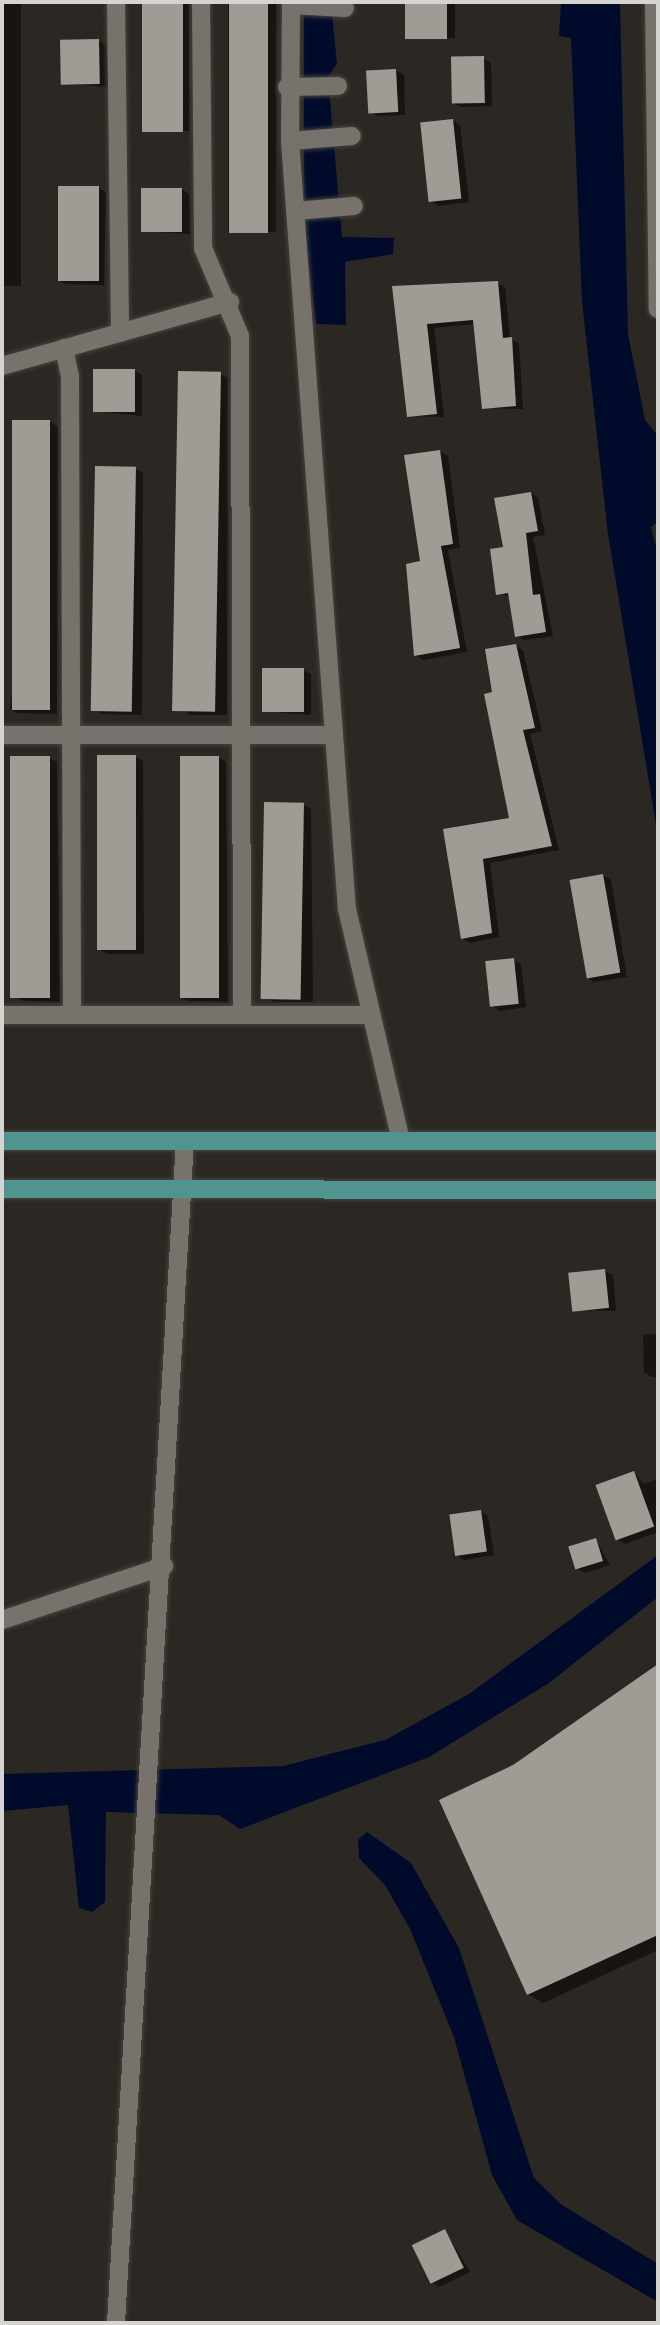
<!DOCTYPE html>
<html>
<head>
<meta charset="utf-8">
<style>
	body { margin:0 }
	#map { position:relative; width:660px; height:2325px; overflow:hidden; background:#2b2722; font-family:"PT Sans",sans-serif }
	div>[style] { position:absolute }
	[style*='--x'] { left:calc(var(--x)*1px); top:calc(var(--y)*1px); width:calc(var(--w)*1px); rotate:calc(var(--a)*1deg) }
	.water>* { inset:0; background:#000b2c }
	.shadow>* { inset:0; background:#0007; transform-origin:0 0 }
	.building>* { inset:0; background:#a19b95; transform-origin:0 0 }
	.roads { filter:drop-shadow(0 0 2px #46433e) drop-shadow(0 0 2px #46433e) }
	.minor>* { height:18px; margin:-9px; padding:0 9px; transform-origin:9px; border-radius:9px; background:#77736c }
	.major>* { height:18px; margin:-9px; padding:0 9px; transform-origin:9px; border-radius:9px; background:#51938e }
	span { translate:-50% -50%; white-space:nowrap; text-align:center; line-height:1.15; -webkit-text-stroke:7px #211e18; paint-order:stroke }
	.frame { position:absolute; inset:0; border:4px solid #d6d4d0; pointer-events:none }
</style>
</head>
<body>
<div id="map">
	<div class="water">
		<div style="clip-path:polygon(304px 2px,332px 13px,337px 64px,328px 76px,342px 237px,394px 238px,393px 254px,345px 262px,346px 325px,316px 324px,304px 222px)"></div>
		<div style="clip-path:polygon(561px 2px,620px 4px,628px 334px,645px 420px,658px 436px,658px 522px,651px 527px,658px 555px,658px 837px,608px 534px,582px 302px,571px 38px,559px 36px)"></div>
		<div style="clip-path:polygon(658px 1555px,658px 1597px,549px 1683px,429px 1757px,240px 1829px,219px 1815px,106px 1812px,105px 1902px,92px 1912px,79px 1908px,68px 1805px,2px 1811px,2px 1774px,283px 1766px,385px 1740px,469px 1694px)"></div>
		<div style="clip-path:polygon(367px 1832px,411px 1863px,459px 1948px,534px 2178px,562px 2205px,658px 2264px,658px 2302px,517px 2220px,492px 2175px,454px 2037px,410px 1929px,385px 1885px,359px 1858px,358px 1840px)"></div>
	</div>
	<div class="shadow">
		<div style="left:2px;top:2px;width:19px;height:284px"></div>
		<div style="left:144px;top:2px;width:45px;height:129px"></div>
		<div style="left:228px;top:2px;width:48px;height:230px"></div>
		<div style="left:409px;top:2px;width:46px;height:36px"></div>
		<div style="clip-path:polygon(99px 41px,107px 46px,108px 87px,63px 84px)"></div>
		<div style="clip-path:polygon(483px 58px,491px 63px,492px 106px,461px 107px,454px 103px)"></div>
		<div style="clip-path:polygon(396px 70px,404px 75px,405px 115px,378px 116px,370px 112px)"></div>
		<div style="clip-path:polygon(452px 120px,460px 125px,469px 202px,438px 206px,431px 201px)"></div>
		<div style="clip-path:polygon(99px 188px,106px 192px,104px 285px,66px 284px,59px 280px)"></div>
		<div style="clip-path:polygon(182px 189px,189px 194px,190px 234px,143px 231px)"></div>
		<div style="clip-path:polygon(497px 283px,505px 287px,510px 339px,519px 343px,523px 409px,483px 408px,475px 324px,434px 328px,444px 417px,409px 416px,394px 287px)"></div>
		<div style="clip-path:polygon(135px 371px,142px 375px,142px 416px,94px 411px)"></div>
		<div style="clip-path:polygon(220px 374px,228px 378px,227px 715px,190px 715px,182px 710px)"></div>
		<div style="clip-path:polygon(50px 422px,58px 427px,57px 714px,18px 713px,10px 709px)"></div>
		<div style="clip-path:polygon(440px 452px,448px 456px,460px 548px,448px 550px,467px 652px,423px 660px,415px 655px,422px 563px)"></div>
		<div style="clip-path:polygon(135px 469px,143px 473px,142px 715px,102px 714px,95px 710px)"></div>
		<div style="clip-path:polygon(531px 493px,538px 498px,545px 535px,533px 537px,553px 636px,524px 640px,516px 636px,510px 597px,497px 593px)"></div>
		<div style="clip-path:polygon(516px 646px,523px 650px,542px 731px,530px 734px,559px 850px,490px 863px,499px 937px,470px 943px,462px 938px,445px 831px,511px 820px)"></div>
		<div style="clip-path:polygon(303px 670px,311px 674px,311px 715px,264px 711px)"></div>
		<div style="clip-path:polygon(135px 757px,143px 761px,144px 954px,108px 954px,100px 950px)"></div>
		<div style="clip-path:polygon(49px 758px,57px 762px,60px 1002px,23px 1001px,15px 997px)"></div>
		<div style="clip-path:polygon(219px 758px,226px 762px,228px 1002px,188px 1001px,180px 997px)"></div>
		<div style="clip-path:polygon(303px 805px,311px 809px,313px 1002px,274px 1002px,266px 998px)"></div>
		<div style="clip-path:polygon(603px 875px,611px 880px,627px 977px,594px 982px,586px 977px)"></div>
		<div style="clip-path:polygon(513px 960px,521px 964px,526px 1007px,500px 1011px,492px 1006px)"></div>
		<div style="clip-path:polygon(605px 1271px,613px 1275px,616px 1311px,573px 1310px)"></div>
		<div style="clip-path:polygon(658px 1334px,658px 1377px,652px 1377px,644px 1373px,643px 1335px)"></div>
		<div style="clip-path:polygon(634px 1473px,644px 1484px,658px 1479px,658px 1532px,625px 1544px,617px 1539px)"></div>
		<div style="clip-path:polygon(480px 1511px,488px 1516px,494px 1555px,464px 1560px,456px 1555px)"></div>
		<div style="clip-path:polygon(596px 1540px,610px 1565px,585px 1573px,577px 1569px)"></div>
		<div style="clip-path:polygon(657px 1666px,658px 1950px,543px 2003px,528px 1994px,514px 1767px)"></div>
		<div style="clip-path:polygon(445px 2231px,470px 2272px,439px 2287px,431px 2282px)"></div>
	</div>
	<div class="building">
		<div style="left:142px;top:2px;width:41px;height:130px"></div>
		<div style="left:229px;top:2px;width:39px;height:231px"></div>
		<div style="left:405px;top:2px;width:42px;height:37px"></div>
		<div style="left:99px;top:39px;width:45px;height:39px;rotate:89deg"></div>
		<div style="left:484px;top:56px;width:47px;height:33px;rotate:89deg"></div>
		<div style="left:396px;top:69px;width:43px;height:30px;rotate:87deg"></div>
		<div style="left:453px;top:119px;width:80px;height:33px;rotate:84deg"></div>
		<div style="left:58px;top:186px;width:41px;height:95px"></div>
		<div style="left:141px;top:188px;width:41px;height:44px"></div>
		<div style="clip-path:polygon(498px 281px,503px 338px,512px 337px,516px 406px,482px 409px,473px 320px,427px 324px,437px 414px,407px 417px,392px 286px)"></div>
		<div style="left:93px;top:369px;width:42px;height:43px"></div>
		<div style="left:178px;top:371px;width:43px;height:340px;rotate:1deg"></div>
		<div style="left:12px;top:420px;width:38px;height:290px"></div>
		<div style="clip-path:polygon(440px 450px,453px 544px,441px 546px,460px 648px,414px 656px,406px 564px,420px 561px,404px 455px)"></div>
		<div style="left:95px;top:466px;width:41px;height:245px;rotate:1deg"></div>
		<div style="clip-path:polygon(531px 492px,538px 531px,526px 533px,533px 595px,540px 594px,546px 632px,515px 637px,508px 593px,496px 595px,490px 549px,503px 547px,494px 498px)"></div>
		<div style="clip-path:polygon(516px 644px,535px 728px,523px 730px,552px 846px,483px 859px,492px 933px,461px 939px,443px 829px,509px 818px,484px 694px,492px 692px,485px 649px)"></div>
		<div style="left:262px;top:668px;width:42px;height:44px"></div>
		<div style="left:136px;top:755px;width:195px;height:39px;rotate:90deg"></div>
		<div style="left:10px;top:756px;width:40px;height:242px"></div>
		<div style="left:180px;top:756px;width:39px;height:242px"></div>
		<div style="left:264px;top:802px;width:40px;height:197px;rotate:1deg"></div>
		<div style="left:603px;top:874px;width:100px;height:34px;rotate:80deg"></div>
		<div style="left:514px;top:958px;width:46px;height:29px;rotate:84deg"></div>
		<div style="left:605px;top:1269px;width:39px;height:37px;rotate:84deg"></div>
		<div style="left:634px;top:1471px;width:59px;height:41px;rotate:70deg"></div>
		<div style="left:481px;top:1510px;width:42px;height:32px;rotate:82deg"></div>
		<div style="left:596px;top:1538px;width:24px;height:29px;rotate:73deg"></div>
		<div style="clip-path:polygon(658px 1664px,658px 1935px,527px 1995px,439px 1800px,513px 1765px)"></div>
		<div style="left:445px;top:2229px;width:43px;height:37px;rotate:64deg"></div>
	</div>
	<div class="roads">
		<div class="minor">
			<div style="--x:116;--y:2;--w:331;--a:89.3"></div>
			<div style="--x:201;--y:2;--w:246;--a:89.5"></div>
			<div style="--x:203;--y:248;--w:95;--a:67.2"></div>
			<div style="--x:240;--y:336;--w:679;--a:89.83"></div>
			<div style="--x:291;--y:2;--w:139;--a:90.4"></div>
			<div style="--x:290;--y:141;--w:770;--a:85.76"></div>
			<div style="--x:347;--y:909;--w:238;--a:76.9"></div>
			<div style="--x:654;--y:2;--w:307;--a:89.3"></div>
			<div style="--x:291;--y:5;--w:54;--a:3.2"></div>
			<div style="--x:287;--y:87;--w:51;--a:-1.1"></div>
			<div style="--x:290;--y:141;--w:62;--a:-4.6"></div>
			<div style="--x:295;--y:211;--w:59;--a:-4.8"></div>
			<div style="--x:64;--y:348;--w:30;--a:78"></div>
			<div style="--x:70;--y:377;--w:638;--a:89.82"></div>
			<div style="--x:2;--y:366;--w:237;--a:-15.7"></div>
			<div style="--x:2;--y:735;--w:328;--a:0"></div>
			<div style="--x:2;--y:1015;--w:369;--a:0"></div>
			<div style="--x:2;--y:1620;--w:171;--a:-18.4"></div>
			<div style="--x:116;--y:2323;--w:1183;--a:-86.66"></div>
		</div>
		<div class="major">
			<div style="--x:2;--y:1141;--w:656;--a:0"></div>
			<div style="--x:2;--y:1189;--w:656;--a:0.09"></div>
		</div>
	</div>
	<div class="frame"></div>
</div>
</body>
</html>
